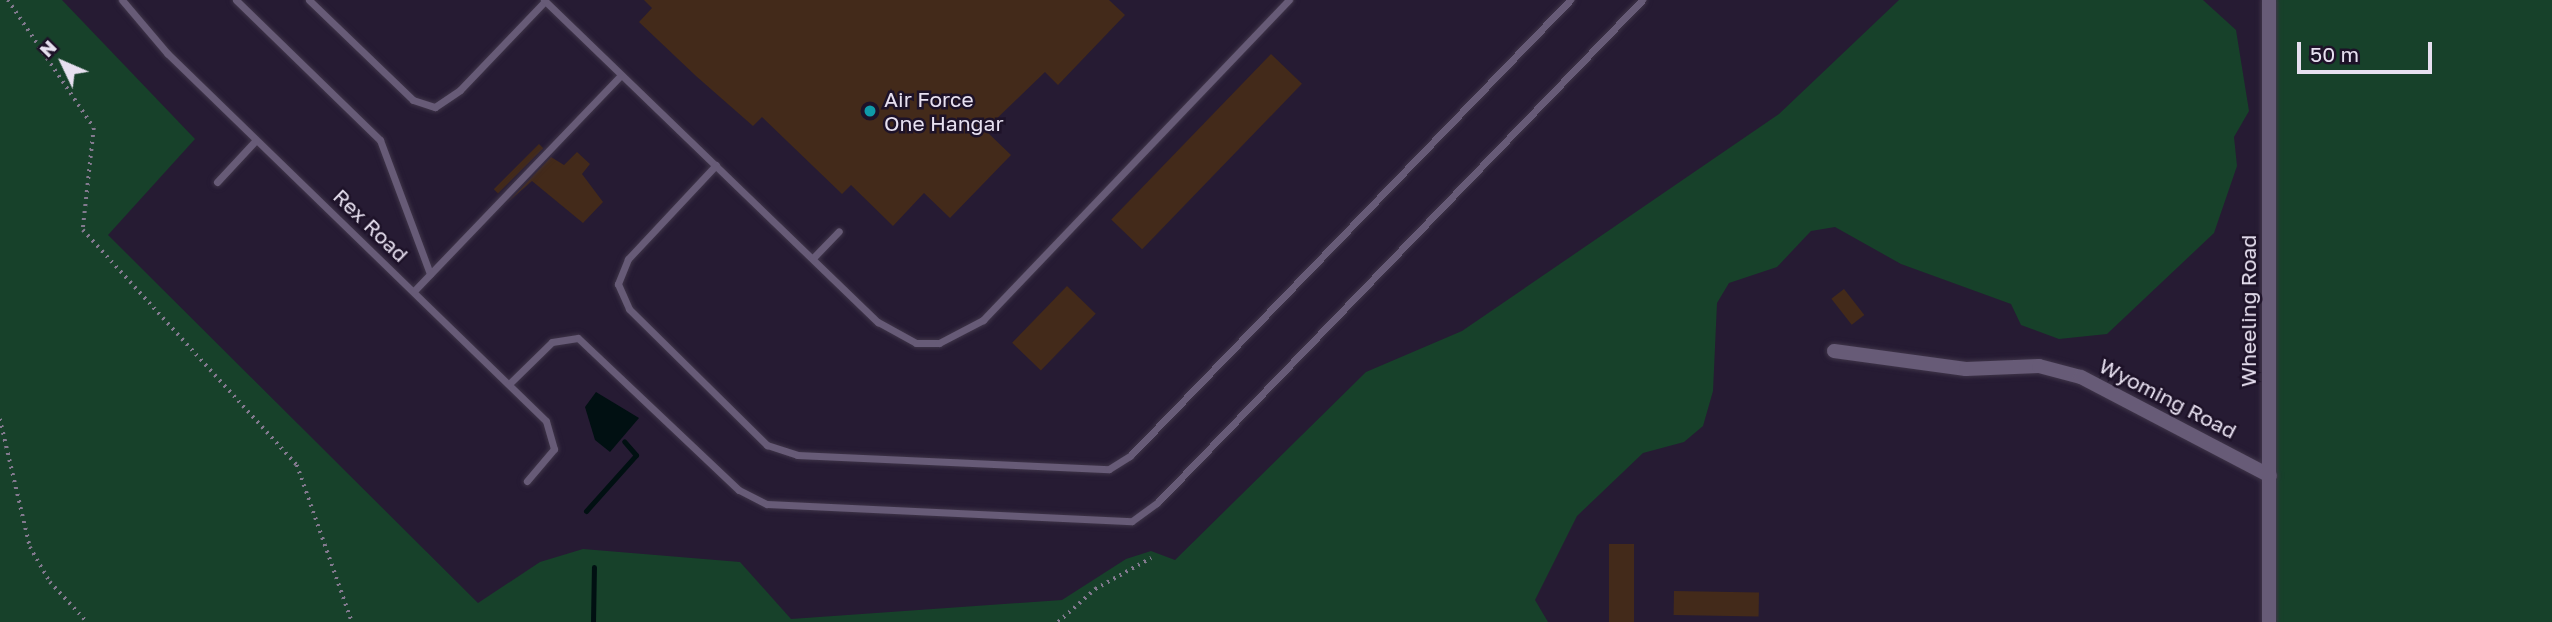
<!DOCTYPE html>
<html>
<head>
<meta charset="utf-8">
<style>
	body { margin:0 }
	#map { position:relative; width:2552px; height:622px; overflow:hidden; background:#261b33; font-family:"Golos Text",sans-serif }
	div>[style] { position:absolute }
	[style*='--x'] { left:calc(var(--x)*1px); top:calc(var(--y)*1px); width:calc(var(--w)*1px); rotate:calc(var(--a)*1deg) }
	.green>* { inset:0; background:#17412a; transform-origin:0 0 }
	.water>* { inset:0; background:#011012 }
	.stream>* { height:5px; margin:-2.5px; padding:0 2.5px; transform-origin:2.5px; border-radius:2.5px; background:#011012 }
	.building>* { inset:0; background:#432a1a; transform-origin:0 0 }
	.path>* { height:3.5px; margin-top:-1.75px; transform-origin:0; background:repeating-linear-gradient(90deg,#837a8f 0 2px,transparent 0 7px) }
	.roads { filter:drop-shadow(0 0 2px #3f3549) drop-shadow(0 0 2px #3f3549) }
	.lane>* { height:7px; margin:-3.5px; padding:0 3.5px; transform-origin:3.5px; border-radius:3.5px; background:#675b77 }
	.street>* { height:14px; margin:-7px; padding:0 7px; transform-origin:7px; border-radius:7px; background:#675b77 }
	.dots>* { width:19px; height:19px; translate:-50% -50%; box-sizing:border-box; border:4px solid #1d1228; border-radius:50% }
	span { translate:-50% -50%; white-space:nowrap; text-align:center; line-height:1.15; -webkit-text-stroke:5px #1d1228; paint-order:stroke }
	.poi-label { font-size:21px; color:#e7e0f0 }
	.left { translate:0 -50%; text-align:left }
	.street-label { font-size:21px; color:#e7e0f0 }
	.north { position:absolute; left:28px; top:28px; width:70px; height:70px; -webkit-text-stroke:5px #1d1228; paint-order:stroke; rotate:314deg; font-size:19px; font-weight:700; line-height:28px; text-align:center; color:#e7e0f0 }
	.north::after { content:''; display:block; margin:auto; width:24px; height:32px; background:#e7e0f0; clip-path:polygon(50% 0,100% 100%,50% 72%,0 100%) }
	.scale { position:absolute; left:2297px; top:42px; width:135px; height:32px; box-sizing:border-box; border:4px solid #e7e0f0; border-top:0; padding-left:9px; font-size:21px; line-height:24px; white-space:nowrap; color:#e7e0f0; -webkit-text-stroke:5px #1d1228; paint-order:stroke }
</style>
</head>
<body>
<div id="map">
	<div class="green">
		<div style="clip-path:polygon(0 0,62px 0,195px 139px,108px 235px,478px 603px,540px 562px,583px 549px,740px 562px,791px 619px,1062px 600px,1126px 559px,1151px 551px,1175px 560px,1366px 372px,1462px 331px,1779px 114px,1899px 0,2203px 0,2236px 30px,2249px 111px,2234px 137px,2237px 166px,2214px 233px,2107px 334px,2059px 339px,2021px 325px,2011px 304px,1901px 264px,1835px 227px,1811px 231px,1777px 267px,1729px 283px,1717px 303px,1713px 391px,1703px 426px,1684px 442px,1643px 453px,1577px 516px,1535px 600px,1548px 622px,0 622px)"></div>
		<div style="left:2268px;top:0;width:284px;height:622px"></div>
	</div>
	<div class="water">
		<div style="clip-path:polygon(596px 392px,639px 418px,610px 452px,595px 440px,585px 407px)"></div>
	</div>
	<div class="stream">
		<div style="--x:586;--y:511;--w:75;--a:-48.2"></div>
		<div style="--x:636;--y:455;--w:18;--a:-131"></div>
		<div style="--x:593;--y:622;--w:55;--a:-89"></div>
	</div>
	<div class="building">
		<div style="clip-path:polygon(644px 0,1109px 0,1125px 15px,1058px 85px,1045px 72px,985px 130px,1011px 155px,950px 218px,924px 193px,893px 226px,851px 185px,842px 194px,762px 117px,753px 126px,696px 76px,639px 22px,652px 8px)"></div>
		<div style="left:1271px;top:54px;width:43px;height:230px;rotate:44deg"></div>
		<div style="left:539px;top:144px;width:6px;height:64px;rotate:45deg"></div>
		<div style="clip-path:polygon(577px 152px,590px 164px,582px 174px,603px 202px,583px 223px,532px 181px,507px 203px,551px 157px,564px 165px)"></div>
		<div style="left:1067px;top:286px;width:40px;height:79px;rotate:44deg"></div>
		<div style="left:1844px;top:289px;width:33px;height:16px;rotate:52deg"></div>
		<div style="left:1609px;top:544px;width:25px;height:78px"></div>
		<div style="left:1674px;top:591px;width:85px;height:24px;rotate:1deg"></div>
	</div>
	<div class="path">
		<div style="--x:8;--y:0;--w:154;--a:56.1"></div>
		<div style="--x:94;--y:128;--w:103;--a:96.2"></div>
		<div style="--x:83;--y:230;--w:318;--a:47.7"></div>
		<div style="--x:297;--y:465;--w:166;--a:70.7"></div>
		<div style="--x:0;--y:419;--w:131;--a:76.8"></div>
		<div style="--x:30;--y:547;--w:40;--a:60.3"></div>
		<div style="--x:50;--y:582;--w:54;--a:47.2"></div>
		<div style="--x:1058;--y:622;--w:50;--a:-41.7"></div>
		<div style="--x:1095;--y:589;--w:64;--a:-29"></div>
	</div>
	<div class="roads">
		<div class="lane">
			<div style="--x:122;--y:0;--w:70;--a:49.7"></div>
			<div style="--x:167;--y:53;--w:528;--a:44.16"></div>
			<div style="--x:546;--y:421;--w:29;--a:74"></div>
			<div style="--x:554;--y:449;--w:42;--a:130.2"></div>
			<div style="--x:236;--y:0;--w:201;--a:44.2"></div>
			<div style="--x:380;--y:140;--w:143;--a:69.5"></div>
			<div style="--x:309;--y:0;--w:144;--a:43.9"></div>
			<div style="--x:413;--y:100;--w:23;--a:18"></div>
			<div style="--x:435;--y:107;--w:30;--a:-34"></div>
			<div style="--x:460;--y:90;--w:123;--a:-46.3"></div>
			<div style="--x:544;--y:0;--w:464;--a:44"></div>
			<div style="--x:878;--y:322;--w:43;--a:28.9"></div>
			<div style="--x:916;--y:343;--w:23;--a:0"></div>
			<div style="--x:939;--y:343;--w:50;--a:-27.6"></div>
			<div style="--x:983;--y:320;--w:443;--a:-46.3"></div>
			<div style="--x:716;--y:165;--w:129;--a:133.1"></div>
			<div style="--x:628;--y:259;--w:27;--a:112"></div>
			<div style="--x:618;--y:284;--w:27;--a:66"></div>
			<div style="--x:629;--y:309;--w:194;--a:44.6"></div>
			<div style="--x:767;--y:445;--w:32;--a:18"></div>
			<div style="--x:797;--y:455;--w:312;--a:2.6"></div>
			<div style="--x:1109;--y:469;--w:25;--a:-32"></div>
			<div style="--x:1130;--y:456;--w:634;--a:-46.02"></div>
			<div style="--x:217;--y:182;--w:57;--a:-47.1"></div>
			<div style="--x:813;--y:258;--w:37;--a:-46"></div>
			<div style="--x:414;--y:291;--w:298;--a:-46.2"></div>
			<div style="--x:509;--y:384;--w:60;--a:-44.3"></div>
			<div style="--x:552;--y:342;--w:26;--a:-9"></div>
			<div style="--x:578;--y:338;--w:221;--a:43.4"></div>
			<div style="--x:739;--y:490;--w:31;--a:27"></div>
			<div style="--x:767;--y:504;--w:365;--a:2.7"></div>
			<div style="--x:1132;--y:521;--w:31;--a:-36"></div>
			<div style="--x:1157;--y:503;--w:699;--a:-46.04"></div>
		</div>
		<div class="street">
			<div style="--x:1834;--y:351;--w:133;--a:7.8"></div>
			<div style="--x:1966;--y:369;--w:73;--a:-2.4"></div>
			<div style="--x:2039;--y:366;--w:43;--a:14.7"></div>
			<div style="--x:2081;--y:377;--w:213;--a:27.6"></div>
			<div style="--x:2269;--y:622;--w:622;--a:-90"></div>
		</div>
	</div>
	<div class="dots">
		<div style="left:870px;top:111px;background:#0f9aa8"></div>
	</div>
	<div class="poi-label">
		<span class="left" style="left:884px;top:111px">Air Force<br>One Hangar</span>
	</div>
	<div class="street-label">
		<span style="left:371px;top:225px;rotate:44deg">Rex Road</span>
		<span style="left:2248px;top:311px;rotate:-90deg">Wheeling Road</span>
		<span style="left:2168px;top:398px;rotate:27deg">Wyoming Road</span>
	</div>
	<div class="north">N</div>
	<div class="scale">50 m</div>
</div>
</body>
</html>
